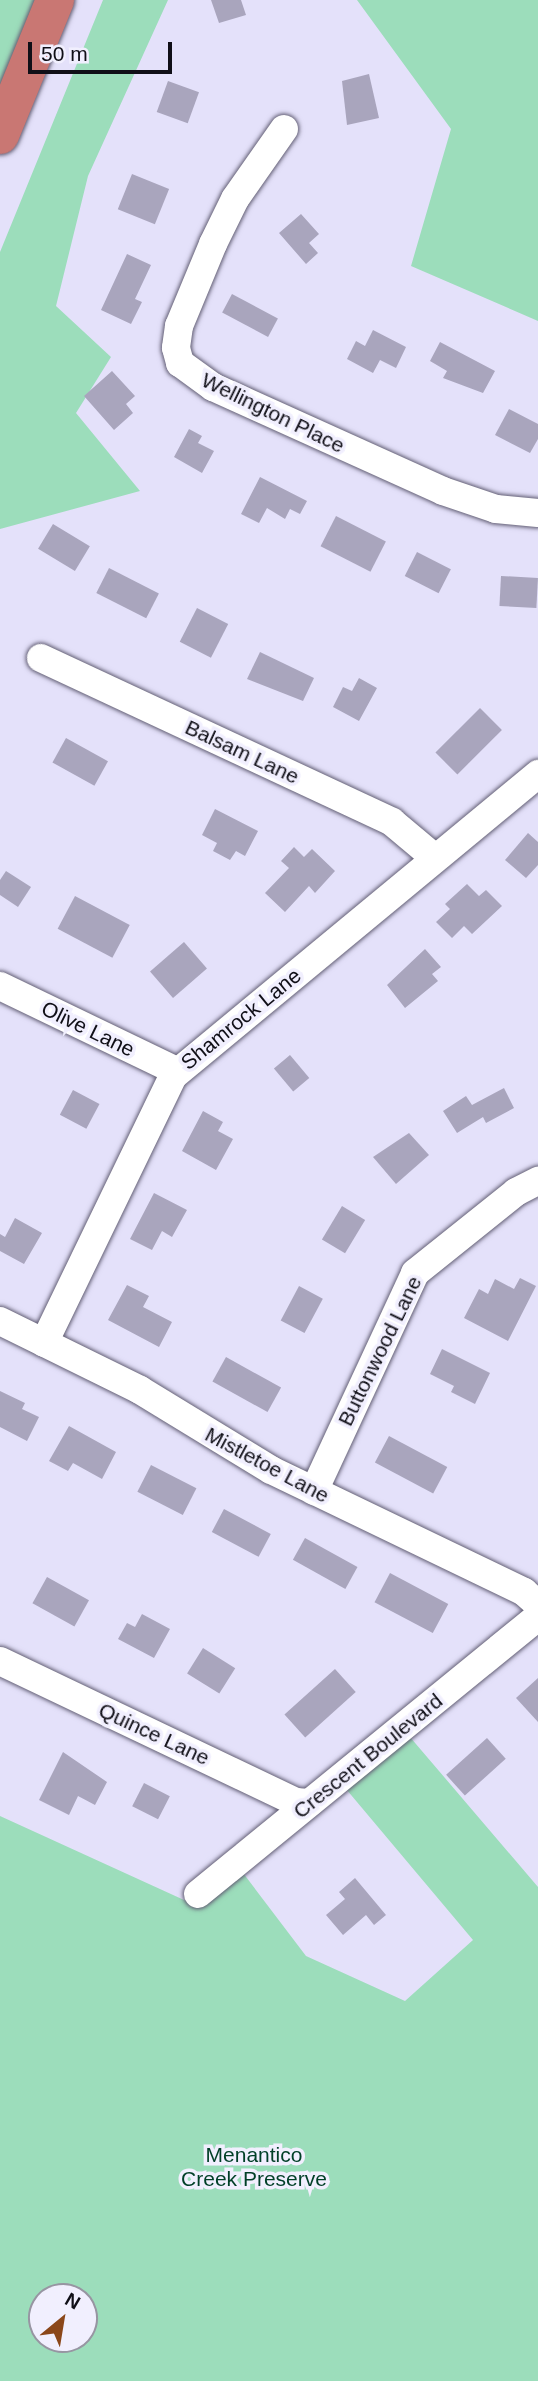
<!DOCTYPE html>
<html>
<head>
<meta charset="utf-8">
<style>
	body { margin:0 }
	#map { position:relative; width:538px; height:2381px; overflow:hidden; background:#e4e1fa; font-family:Helvetica,sans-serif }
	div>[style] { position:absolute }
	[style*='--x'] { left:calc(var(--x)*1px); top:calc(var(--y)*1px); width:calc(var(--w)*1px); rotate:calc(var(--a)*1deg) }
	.green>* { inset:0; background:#9cddbb }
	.building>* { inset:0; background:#a9a5bd; transform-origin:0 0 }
	.roads { filter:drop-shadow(0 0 2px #635f75) drop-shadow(0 0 2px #635f75) }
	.minor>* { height:28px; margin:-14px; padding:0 14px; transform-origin:14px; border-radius:14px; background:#fff }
	.highway>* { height:38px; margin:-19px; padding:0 19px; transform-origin:19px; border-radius:19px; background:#c97773 }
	span { translate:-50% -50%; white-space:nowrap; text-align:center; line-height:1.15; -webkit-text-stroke:7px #f1effe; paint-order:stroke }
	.street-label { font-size:21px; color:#100f17 }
	.park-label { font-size:21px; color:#003f27 }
	.north { position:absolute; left:28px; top:2283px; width:70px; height:70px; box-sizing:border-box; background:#f1effe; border:2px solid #9795a2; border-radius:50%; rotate:30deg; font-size:19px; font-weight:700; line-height:28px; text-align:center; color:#100f17 }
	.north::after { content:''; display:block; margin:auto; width:24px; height:32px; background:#8b471a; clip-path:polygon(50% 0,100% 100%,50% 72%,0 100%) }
	.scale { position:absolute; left:28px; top:42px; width:144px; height:32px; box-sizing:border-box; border:4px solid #100f17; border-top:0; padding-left:9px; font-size:21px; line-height:24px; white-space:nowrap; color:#100f17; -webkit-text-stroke:5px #f1effe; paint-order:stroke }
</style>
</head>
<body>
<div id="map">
	<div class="green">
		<div style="clip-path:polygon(0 0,42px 0,0 104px)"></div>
		<div style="clip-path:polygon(103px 0,168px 0,88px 176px,56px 306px,111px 357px,76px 413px,140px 491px,0 529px,0 252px)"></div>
		<div style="clip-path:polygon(357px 0,538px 0,538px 321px,411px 266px,451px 129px)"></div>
		<div style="clip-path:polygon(evenodd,404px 1730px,538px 1887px,538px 2381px,0 2381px,0 1816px,195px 1905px,237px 1865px,306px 1956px,405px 2001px,473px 1940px,341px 1783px,404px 1730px,42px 2297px,84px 2297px,84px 2339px,42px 2339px,42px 2297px)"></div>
	</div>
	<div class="building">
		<div style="clip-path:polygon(211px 0,241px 0,246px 15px,219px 23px)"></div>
		<div style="clip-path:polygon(369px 74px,379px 118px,347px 125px,342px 81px)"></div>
		<div style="left:168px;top:81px;width:33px;height:33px;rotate:20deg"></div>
		<div style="left:132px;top:174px;width:40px;height:38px;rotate:22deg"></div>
		<div style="clip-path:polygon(301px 214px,319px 234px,309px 243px,318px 253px,306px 264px,279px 233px)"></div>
		<div style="clip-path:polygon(127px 254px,151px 265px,135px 299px,142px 302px,131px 324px,101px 310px)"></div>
		<div style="left:232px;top:294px;width:52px;height:21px;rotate:28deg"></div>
		<div style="clip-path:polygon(373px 330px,406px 347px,396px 368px,380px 360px,373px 373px,347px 359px,356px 341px,365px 346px)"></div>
		<div style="clip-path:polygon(440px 342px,495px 371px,483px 393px,443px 378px,447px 371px,430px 361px)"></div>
		<div style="clip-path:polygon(112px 371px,135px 396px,126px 404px,133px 413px,114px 430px,84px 396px)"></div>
		<div style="clip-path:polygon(509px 409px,538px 424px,538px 439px,530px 453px,495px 435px)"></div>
		<div style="clip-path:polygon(189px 429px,202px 436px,198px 443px,214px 451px,202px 473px,174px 457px)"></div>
		<div style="clip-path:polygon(260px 477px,307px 501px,300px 514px,290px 509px,285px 519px,267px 508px,259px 523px,241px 514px)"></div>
		<div style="left:336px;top:516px;width:56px;height:34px;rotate:27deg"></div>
		<div style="left:53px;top:524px;width:43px;height:29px;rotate:31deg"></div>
		<div style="left:417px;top:552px;width:38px;height:27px;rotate:27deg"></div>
		<div style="left:109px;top:568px;width:56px;height:28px;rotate:27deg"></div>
		<div style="left:501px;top:576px;width:37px;height:30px;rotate:3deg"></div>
		<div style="left:197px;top:608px;width:35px;height:38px;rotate:27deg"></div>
		<div style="clip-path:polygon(260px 652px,314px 678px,303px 701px,247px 679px)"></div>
		<div style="clip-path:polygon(359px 678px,377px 688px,359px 721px,333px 707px,343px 687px,352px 691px)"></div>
		<div style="left:480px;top:708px;width:31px;height:63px;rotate:45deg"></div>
		<div style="left:66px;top:738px;width:48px;height:28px;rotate:29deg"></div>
		<div style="clip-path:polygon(215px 809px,258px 831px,245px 856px,236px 851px,230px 860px,213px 851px,217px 843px,202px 835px)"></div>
		<div style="clip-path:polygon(528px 833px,538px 842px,538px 865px,526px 878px,505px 860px)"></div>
		<div style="clip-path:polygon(294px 847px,304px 857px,312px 849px,335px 871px,315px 893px,309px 886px,285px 912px,265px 893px,289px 868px,281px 861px)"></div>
		<div style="clip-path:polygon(6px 871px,31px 887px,18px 907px,0 895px,0 880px)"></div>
		<div style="clip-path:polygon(467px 884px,479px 896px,486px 890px,502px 906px,472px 934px,464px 926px,452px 938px,436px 922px,450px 909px,445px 904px)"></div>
		<div style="left:75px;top:896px;width:62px;height:37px;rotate:28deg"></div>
		<div style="left:184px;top:942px;width:35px;height:45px;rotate:49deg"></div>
		<div style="clip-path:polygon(425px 949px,441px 967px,432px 974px,438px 981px,405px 1008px,387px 985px)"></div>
		<div style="left:290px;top:1055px;width:30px;height:21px;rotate:50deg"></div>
		<div style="clip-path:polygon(504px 1088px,514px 1108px,486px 1123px,483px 1117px,457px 1133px,443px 1111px,466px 1096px,472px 1105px)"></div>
		<div style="left:73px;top:1090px;width:30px;height:28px;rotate:28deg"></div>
		<div style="clip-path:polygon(203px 1111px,223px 1122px,218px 1131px,233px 1139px,216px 1170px,182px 1151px)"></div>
		<div style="clip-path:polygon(409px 1133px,429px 1155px,396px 1184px,373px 1157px)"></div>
		<div style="clip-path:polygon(154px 1193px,187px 1210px,172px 1237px,162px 1231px,152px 1250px,130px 1239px)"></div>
		<div style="left:342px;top:1206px;width:27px;height:39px;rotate:31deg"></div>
		<div style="clip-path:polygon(15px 1218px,42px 1233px,24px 1264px,0 1251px,0 1234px,5px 1237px)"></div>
		<div style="clip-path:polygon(520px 1278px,536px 1286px,508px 1341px,464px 1318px,479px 1289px,488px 1294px,495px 1279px,514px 1289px)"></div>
		<div style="clip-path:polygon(127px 1285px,149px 1296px,143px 1307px,172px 1322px,159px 1347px,108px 1320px)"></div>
		<div style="left:299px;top:1286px;width:27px;height:39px;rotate:28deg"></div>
		<div style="clip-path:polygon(442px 1349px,490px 1373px,475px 1404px,451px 1392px,454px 1386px,430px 1374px)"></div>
		<div style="left:226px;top:1357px;width:63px;height:28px;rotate:29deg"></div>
		<div style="clip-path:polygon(0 1391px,25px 1403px,22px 1409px,39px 1417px,27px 1441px,0 1427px)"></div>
		<div style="clip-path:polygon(69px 1426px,116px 1452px,102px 1479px,73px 1463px,68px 1471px,49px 1461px)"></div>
		<div style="left:389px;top:1436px;width:66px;height:30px;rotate:28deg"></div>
		<div style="left:151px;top:1465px;width:51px;height:30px;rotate:27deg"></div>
		<div style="left:224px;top:1509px;width:53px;height:26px;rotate:28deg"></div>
		<div style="left:305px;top:1538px;width:60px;height:25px;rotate:29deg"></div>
		<div style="left:390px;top:1573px;width:66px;height:33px;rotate:28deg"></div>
		<div style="left:47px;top:1577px;width:48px;height:30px;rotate:29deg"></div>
		<div style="clip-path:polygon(142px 1614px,170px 1629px,154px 1658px,118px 1639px,127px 1623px,135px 1627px)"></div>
		<div style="left:203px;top:1648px;width:38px;height:30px;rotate:32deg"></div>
		<div style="left:335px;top:1669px;width:31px;height:68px;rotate:48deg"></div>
		<div style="clip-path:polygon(538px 1678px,538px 1722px,516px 1698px)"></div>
		<div style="left:487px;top:1738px;width:28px;height:55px;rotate:48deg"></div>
		<div style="clip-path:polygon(63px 1752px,107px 1782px,95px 1805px,78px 1796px,69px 1815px,39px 1800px)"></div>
		<div style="left:144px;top:1783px;width:29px;height:26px;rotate:27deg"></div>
		<div style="clip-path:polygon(355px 1878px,386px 1915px,374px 1925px,366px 1915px,343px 1935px,326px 1915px,345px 1899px,339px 1892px)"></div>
	</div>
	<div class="roads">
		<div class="minor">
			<div style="--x:284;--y:129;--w:85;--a:125"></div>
			<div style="--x:235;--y:199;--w:50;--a:116.1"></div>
			<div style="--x:213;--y:244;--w:89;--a:112.5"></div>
			<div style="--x:179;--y:326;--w:22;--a:98"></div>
			<div style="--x:176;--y:348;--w:16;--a:75"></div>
			<div style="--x:180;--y:363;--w:41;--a:36"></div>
			<div style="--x:213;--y:387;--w:252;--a:24.3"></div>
			<div style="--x:443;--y:491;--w:56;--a:18.8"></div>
			<div style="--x:496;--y:509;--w:42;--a:5.4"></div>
			<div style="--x:41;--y:658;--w:387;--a:25"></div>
			<div style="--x:392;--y:822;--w:56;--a:39.9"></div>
			<div style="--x:0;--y:986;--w:196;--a:25.7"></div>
			<div style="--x:0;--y:1321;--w:156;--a:26.2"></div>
			<div style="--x:140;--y:1390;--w:153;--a:31.4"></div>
			<div style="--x:271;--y:1470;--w:281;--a:25.7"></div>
			<div style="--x:524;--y:1592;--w:18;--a:41"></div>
			<div style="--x:44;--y:1343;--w:297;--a:-64.2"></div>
			<div style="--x:173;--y:1076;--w:474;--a:-39.6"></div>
			<div style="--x:314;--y:1491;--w:240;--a:-65.1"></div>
			<div style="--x:415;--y:1273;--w:129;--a:-38.7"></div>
			<div style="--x:516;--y:1192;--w:25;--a:-27"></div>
			<div style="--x:0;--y:1661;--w:328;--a:25.5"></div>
			<div style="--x:296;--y:1802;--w:13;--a:4"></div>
			<div style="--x:198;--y:1894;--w:439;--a:-39.2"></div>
		</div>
		<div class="highway">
			<div style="--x:0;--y:135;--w:146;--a:-67.8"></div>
		</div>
	</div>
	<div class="street-label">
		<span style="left:273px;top:413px;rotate:26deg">Wellington Place</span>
		<span style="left:242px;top:752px;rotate:25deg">Balsam Lane</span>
		<span style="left:241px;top:1019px;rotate:-39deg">Shamrock Lane</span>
		<span style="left:88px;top:1029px;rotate:26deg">Olive Lane</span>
		<span style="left:380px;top:1351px;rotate:-64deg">Buttonwood Lane</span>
		<span style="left:267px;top:1465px;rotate:28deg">Mistletoe Lane</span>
		<span style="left:154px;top:1734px;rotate:25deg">Quince Lane</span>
		<span style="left:368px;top:1756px;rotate:-39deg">Crescent Boulevard</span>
	</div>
	<div class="park-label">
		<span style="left:254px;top:2167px">Menantico<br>Creek Preserve</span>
	</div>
	<div class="north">N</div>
	<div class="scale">50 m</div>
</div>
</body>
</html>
